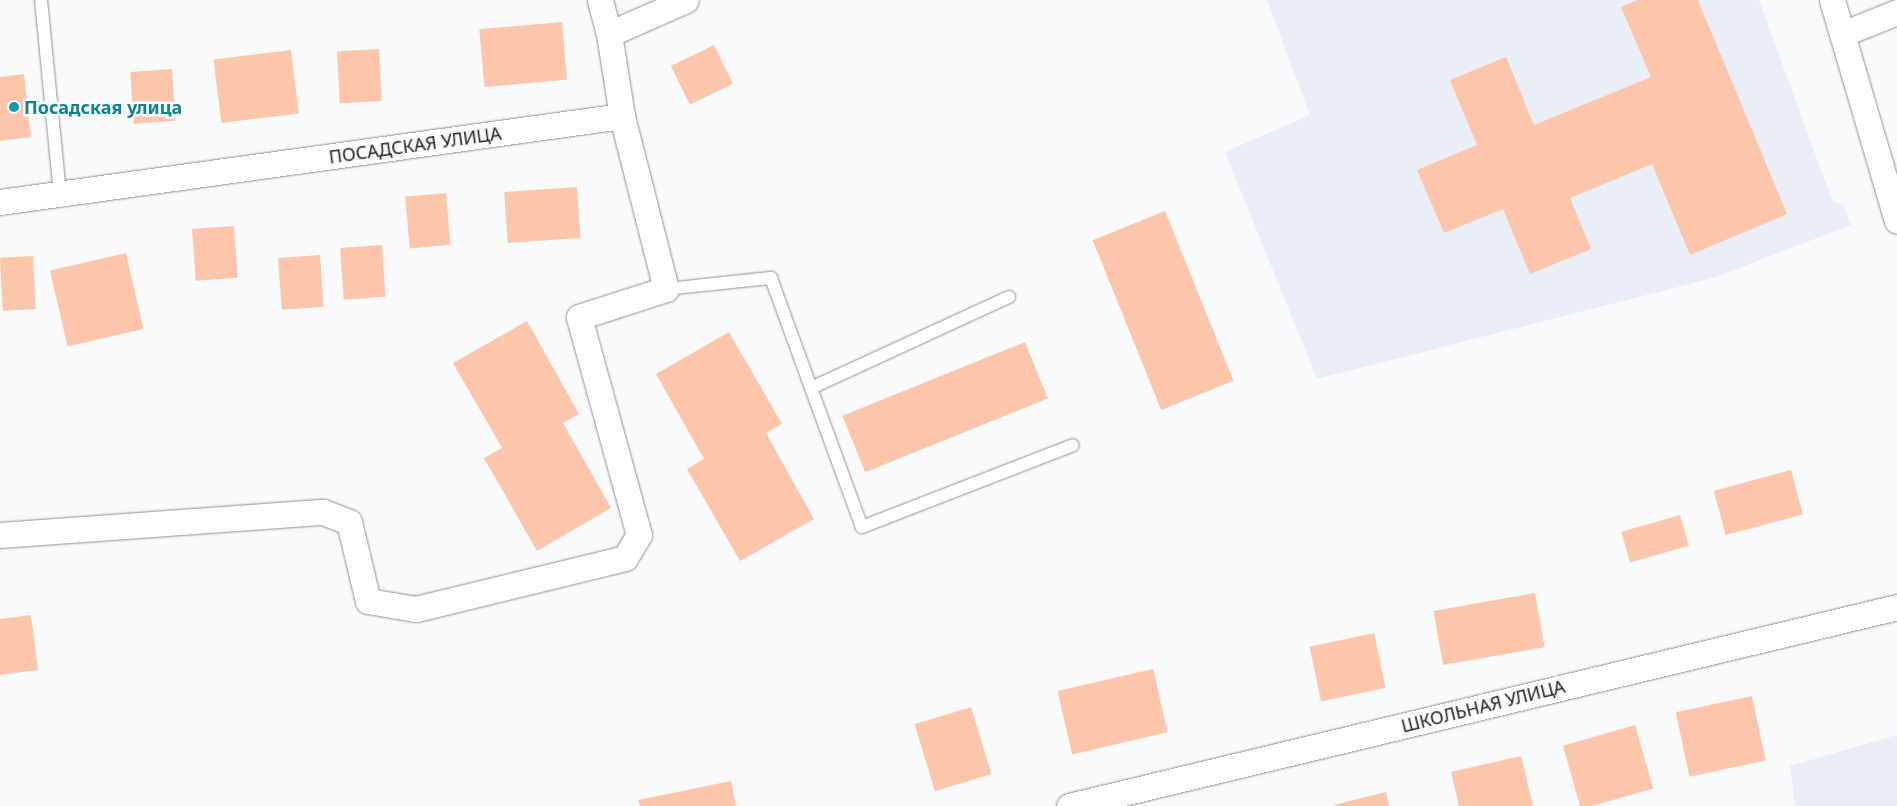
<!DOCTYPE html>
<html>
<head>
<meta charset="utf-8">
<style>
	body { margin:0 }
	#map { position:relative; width:1897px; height:806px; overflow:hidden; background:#f9fafc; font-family:"Noto Sans",sans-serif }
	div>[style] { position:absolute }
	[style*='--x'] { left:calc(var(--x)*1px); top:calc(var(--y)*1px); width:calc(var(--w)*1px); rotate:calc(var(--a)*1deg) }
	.built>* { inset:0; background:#e9eef7 }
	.building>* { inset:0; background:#fdc6aa; transform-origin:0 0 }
	.roads { filter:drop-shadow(0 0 1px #8f9092) drop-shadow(0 0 1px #8f9092) }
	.service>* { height:12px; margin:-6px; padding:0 6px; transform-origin:6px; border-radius:6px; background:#fff }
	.minor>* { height:25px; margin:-12.5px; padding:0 12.5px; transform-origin:12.5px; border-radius:12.5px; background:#fff }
	.dots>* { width:14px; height:14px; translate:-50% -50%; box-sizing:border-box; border:2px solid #f9fafc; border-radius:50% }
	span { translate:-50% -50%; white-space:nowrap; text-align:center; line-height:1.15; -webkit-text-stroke:5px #f9fafc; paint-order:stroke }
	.culture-label { font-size:18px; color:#0d838f; font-weight:700 }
	.left { translate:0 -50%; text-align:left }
	.street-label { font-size:18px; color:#212222 }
</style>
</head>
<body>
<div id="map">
	<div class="built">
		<div style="clip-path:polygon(1267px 0,1759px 0,1832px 200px,1844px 206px,1851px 225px,1713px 278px,1317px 379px,1225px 152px,1310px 115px)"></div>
		<div style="clip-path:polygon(1897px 735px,1897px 806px,1795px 806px,1790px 766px)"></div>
	</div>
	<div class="building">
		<div style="clip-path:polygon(1637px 0,1698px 0,1787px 214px,1690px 255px,1652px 164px,1570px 198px,1591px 249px,1530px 274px,1503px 209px,1444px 233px,1417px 170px,1477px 145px,1450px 80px,1506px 57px,1534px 125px,1651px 77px,1621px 7px)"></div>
		<div style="left:562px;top:22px;width:58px;height:83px;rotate:85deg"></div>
		<div style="left:714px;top:45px;width:43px;height:48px;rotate:64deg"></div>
		<div style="left:379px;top:49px;width:52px;height:42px;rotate:87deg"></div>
		<div style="left:291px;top:50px;width:64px;height:78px;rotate:83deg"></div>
		<div style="left:172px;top:69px;width:52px;height:42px;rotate:86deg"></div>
		<div style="clip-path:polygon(24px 74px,31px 137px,0 141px,0 77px)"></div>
		<div style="left:577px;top:187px;width:51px;height:73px;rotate:86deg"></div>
		<div style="left:446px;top:193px;width:52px;height:41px;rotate:85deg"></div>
		<div style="left:1165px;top:211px;width:183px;height:78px;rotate:68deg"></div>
		<div style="left:234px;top:226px;width:52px;height:42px;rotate:86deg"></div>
		<div style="left:382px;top:245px;width:52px;height:42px;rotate:86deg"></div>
		<div style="left:126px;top:253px;width:78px;height:78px;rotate:77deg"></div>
		<div style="left:320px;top:255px;width:52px;height:42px;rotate:86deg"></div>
		<div style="left:33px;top:256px;width:53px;height:33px;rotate:87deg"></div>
		<div style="clip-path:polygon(527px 321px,579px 414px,563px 423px,611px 508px,537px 551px,484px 458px,502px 448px,453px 363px)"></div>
		<div style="clip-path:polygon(729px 332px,782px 424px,766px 433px,814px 519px,740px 561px,687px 469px,704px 459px,656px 374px)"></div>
		<div style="left:1025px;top:342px;width:61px;height:197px;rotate:68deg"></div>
		<div style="left:1791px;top:470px;width:46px;height:80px;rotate:75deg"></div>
		<div style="left:1680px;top:515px;width:32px;height:61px;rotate:74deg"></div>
		<div style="left:1535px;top:593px;width:55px;height:103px;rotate:80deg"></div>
		<div style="clip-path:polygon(31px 615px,38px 670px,0 675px,0 619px)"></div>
		<div style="left:1374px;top:633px;width:56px;height:66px;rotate:78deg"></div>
		<div style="left:1153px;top:669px;width:65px;height:98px;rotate:77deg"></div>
		<div style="left:1752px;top:696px;width:66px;height:78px;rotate:78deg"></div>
		<div style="left:971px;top:707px;width:70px;height:59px;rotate:73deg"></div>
		<div style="left:1635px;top:725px;width:66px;height:75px;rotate:74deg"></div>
		<div style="clip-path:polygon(1521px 756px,1533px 806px,1459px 806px,1451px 772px)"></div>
		<div style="clip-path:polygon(731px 781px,736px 806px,640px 806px,638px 800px)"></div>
		<div style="clip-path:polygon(1386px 792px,1389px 806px,1334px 806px,1334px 805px)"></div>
	</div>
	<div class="roads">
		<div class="service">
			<div style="--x:41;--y:0;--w:195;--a:84.4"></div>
			<div style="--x:666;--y:289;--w:106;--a:-6"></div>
			<div style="--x:771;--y:278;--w:117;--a:70"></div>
			<div style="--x:811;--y:388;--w:218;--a:-24.7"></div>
			<div style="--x:811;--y:388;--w:148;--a:69.9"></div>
			<div style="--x:862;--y:527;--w:226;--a:-21.2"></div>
		</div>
		<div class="minor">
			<div style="--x:1832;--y:0;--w:230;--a:73.6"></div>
			<div style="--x:609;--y:34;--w:84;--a:-23.8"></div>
			<div style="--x:1842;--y:34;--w:59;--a:-21.8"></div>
			<div style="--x:0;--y:202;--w:628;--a:-7.87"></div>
			<div style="--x:0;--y:535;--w:324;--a:-4.1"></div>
			<div style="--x:323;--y:512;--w:28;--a:21"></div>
			<div style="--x:349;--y:522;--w:81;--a:76.5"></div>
			<div style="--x:368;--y:601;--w:49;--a:9.5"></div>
			<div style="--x:416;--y:609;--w:215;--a:-13.7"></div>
			<div style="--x:625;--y:558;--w:27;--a:-59"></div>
			<div style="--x:639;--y:535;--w:226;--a:-105.4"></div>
			<div style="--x:579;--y:317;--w:91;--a:-17.8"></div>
			<div style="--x:666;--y:289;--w:179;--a:-104.3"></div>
			<div style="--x:622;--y:116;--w:83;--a:-99"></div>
			<div style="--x:609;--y:34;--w:35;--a:-105"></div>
			<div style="--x:1069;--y:806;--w:852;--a:-13.51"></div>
		</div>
	</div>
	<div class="dots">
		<div style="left:14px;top:107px;background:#0f9aa8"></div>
	</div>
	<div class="culture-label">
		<span class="left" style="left:24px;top:107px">Посадская улица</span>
	</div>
	<div class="street-label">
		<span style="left:415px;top:145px;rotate:-8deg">ПОСАДСКАЯ УЛИЦА</span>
		<span style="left:1483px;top:706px;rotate:-14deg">ШКОЛЬНАЯ УЛИЦА</span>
	</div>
</div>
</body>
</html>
